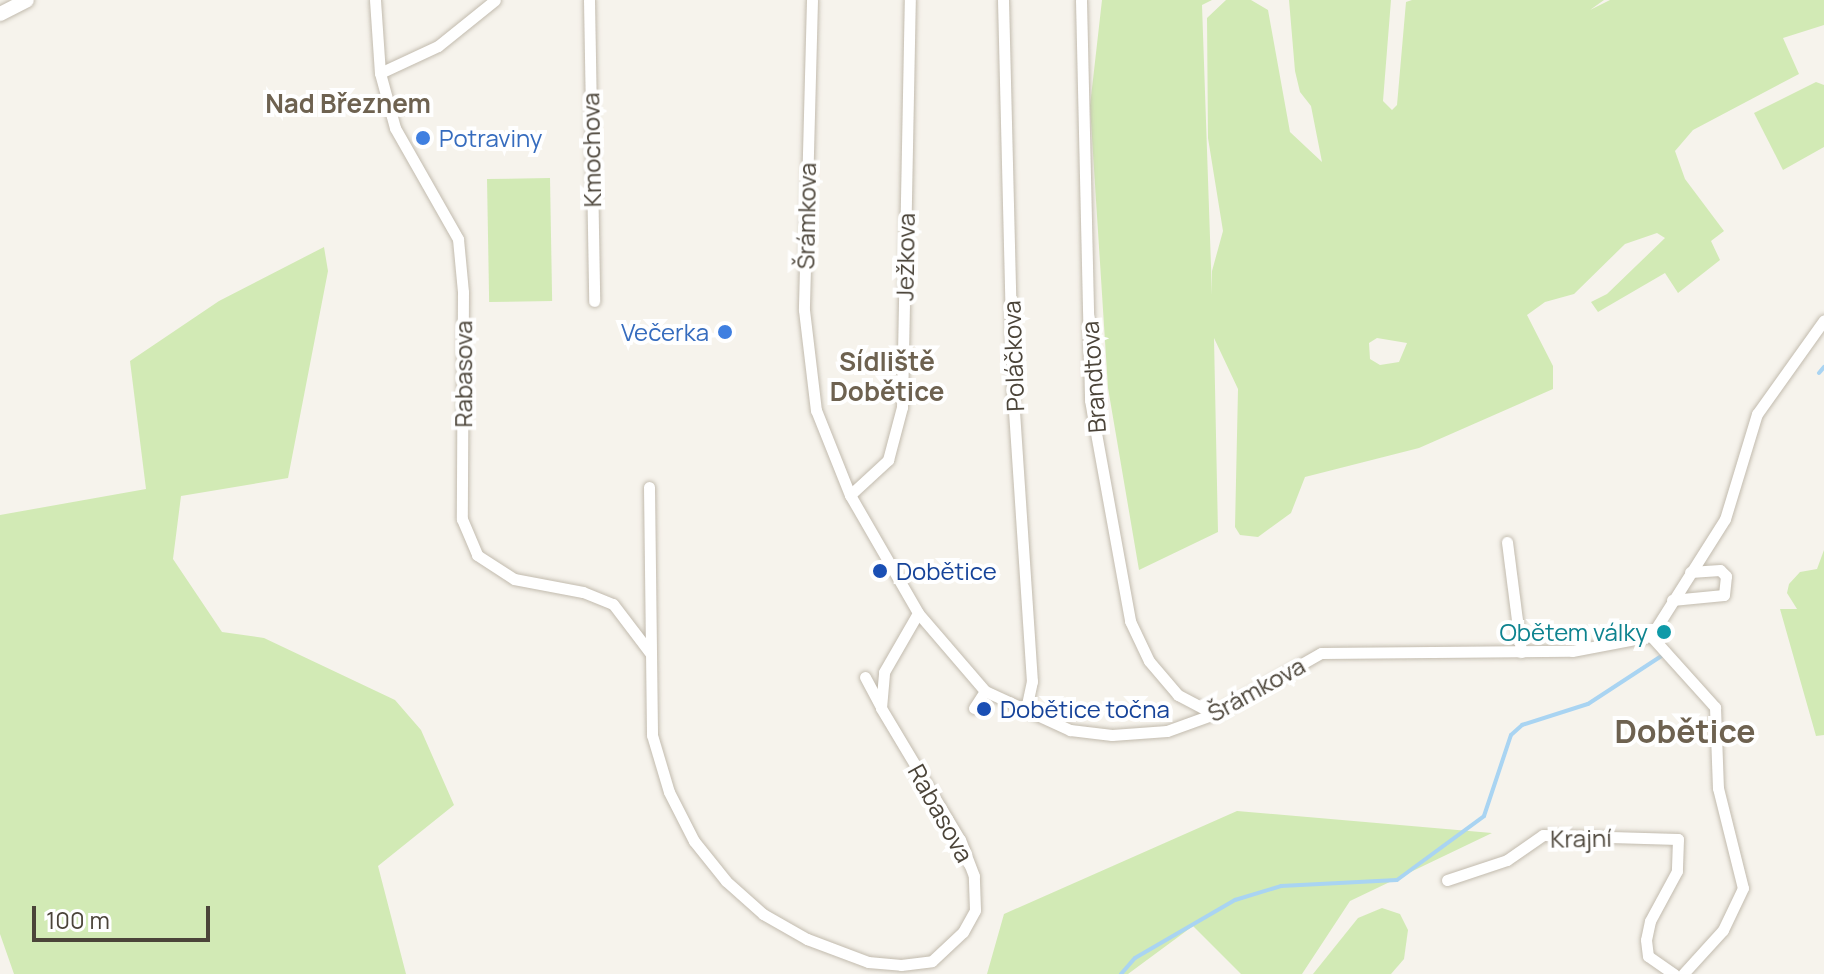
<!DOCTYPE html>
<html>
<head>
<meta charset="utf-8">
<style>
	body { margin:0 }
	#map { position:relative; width:1824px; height:974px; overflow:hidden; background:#f6f3ec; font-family:Manrope,sans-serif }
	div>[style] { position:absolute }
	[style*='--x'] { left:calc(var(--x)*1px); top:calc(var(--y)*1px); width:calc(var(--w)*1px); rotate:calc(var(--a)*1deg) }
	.green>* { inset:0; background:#d2eab5; transform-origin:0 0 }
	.stream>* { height:4px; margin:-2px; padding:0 2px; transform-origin:2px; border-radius:2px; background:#a9d4f2 }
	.roads { filter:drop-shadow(0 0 2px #c2bbae) drop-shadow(0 0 2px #c2bbae) }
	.minor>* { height:11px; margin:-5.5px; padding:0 5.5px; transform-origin:5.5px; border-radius:5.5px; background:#fff }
	.tertiary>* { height:14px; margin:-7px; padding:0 7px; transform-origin:7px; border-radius:7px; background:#fff }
	.dots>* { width:22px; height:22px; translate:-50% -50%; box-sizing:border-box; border:4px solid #fff; border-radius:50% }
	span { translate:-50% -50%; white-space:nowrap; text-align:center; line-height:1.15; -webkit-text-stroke:8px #fff; paint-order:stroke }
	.shop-label { font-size:24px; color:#366cbe }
	.left { translate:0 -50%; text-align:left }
	.right { translate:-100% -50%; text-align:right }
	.street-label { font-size:24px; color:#4b4439 }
	.transit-label { font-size:24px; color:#164399 }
	.culture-label { font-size:24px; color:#0d838f }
	.neighbourhood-label { font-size:26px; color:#6e6250; font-weight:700 }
	.district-label { font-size:32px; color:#6e6250; font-weight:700 }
	.scale { position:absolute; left:32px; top:906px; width:178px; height:36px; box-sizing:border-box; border:4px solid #4b4439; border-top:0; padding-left:10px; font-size:24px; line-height:28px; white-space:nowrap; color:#4b4439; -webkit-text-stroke:6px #fff; paint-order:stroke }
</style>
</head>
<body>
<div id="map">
	<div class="green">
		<div style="clip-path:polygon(evenodd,1102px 0,1212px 0,1202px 5px,1212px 295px,1212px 271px,1223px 231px,1208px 138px,1207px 18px,1226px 0,1251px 0,1268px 10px,1290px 132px,1322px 162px,1311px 106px,1300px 92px,1295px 71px,1289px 0,1391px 0,1383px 101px,1392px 110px,1397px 105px,1406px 2px,1412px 0,1604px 0,1590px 10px,1610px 0,1824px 0,1824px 25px,1783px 38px,1799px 74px,1693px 130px,1675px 151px,1685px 179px,1724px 231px,1711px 241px,1720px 260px,1678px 293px,1665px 273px,1598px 312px,1591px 302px,1607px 294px,1665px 238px,1657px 233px,1625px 244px,1574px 294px,1545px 302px,1527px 315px,1553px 366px,1553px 389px,1419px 448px,1305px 477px,1291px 513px,1258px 537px,1240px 535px,1235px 527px,1238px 389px,1214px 338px,1218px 532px,1139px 570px,1108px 388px,1090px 106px,1102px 0,1377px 338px,1407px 343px,1399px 362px,1380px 365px,1370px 359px,1369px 343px,1377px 338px)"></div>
		<div style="clip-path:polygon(1816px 82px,1824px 85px,1824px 147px,1783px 170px,1754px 113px)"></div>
		<div style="left:550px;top:178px;width:123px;height:63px;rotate:89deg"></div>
		<div style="clip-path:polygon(324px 247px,328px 271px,288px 478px,181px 496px,173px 559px,222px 632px,264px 638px,395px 700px,421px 730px,454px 805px,378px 866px,406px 974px,14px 974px,0 934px,0 515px,146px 489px,130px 361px,219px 301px)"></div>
		<div style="clip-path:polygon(1824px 550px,1824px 735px,1816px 736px,1780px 609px,1797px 609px,1787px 593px,1789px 584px,1800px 572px,1817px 569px)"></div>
		<div style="clip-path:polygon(1237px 811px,1492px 833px,1350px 901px,1302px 974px,1241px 974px,1193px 926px,1128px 974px,987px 974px,1004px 914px)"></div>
		<div style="clip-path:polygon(1382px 908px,1400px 914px,1408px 930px,1404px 959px,1391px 974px,1313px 974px,1358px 918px)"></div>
	</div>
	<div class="stream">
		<div style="--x:1819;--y:373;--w:8;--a:-50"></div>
		<div style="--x:1121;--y:974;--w:21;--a:-49"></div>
		<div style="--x:1135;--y:958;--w:116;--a:-30.1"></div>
		<div style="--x:1235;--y:900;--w:48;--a:-16.9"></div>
		<div style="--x:1281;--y:886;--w:116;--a:-3"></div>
		<div style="--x:1397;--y:880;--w:108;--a:-36.3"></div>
		<div style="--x:1484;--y:816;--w:85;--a:-71.6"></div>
		<div style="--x:1511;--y:735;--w:15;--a:-42"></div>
		<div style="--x:1522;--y:725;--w:69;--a:-17.7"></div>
		<div style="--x:1588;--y:704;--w:90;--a:-33.2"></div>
	</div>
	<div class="roads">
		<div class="minor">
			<div style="--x:375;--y:0;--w:73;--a:86.1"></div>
			<div style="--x:380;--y:73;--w:57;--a:74.7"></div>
			<div style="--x:395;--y:128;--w:128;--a:60.4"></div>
			<div style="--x:458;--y:239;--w:53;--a:84.6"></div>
			<div style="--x:463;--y:292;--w:227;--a:90.3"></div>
			<div style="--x:462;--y:519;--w:39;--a:67"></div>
			<div style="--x:477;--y:555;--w:44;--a:33"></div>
			<div style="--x:514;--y:579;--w:70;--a:10.7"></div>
			<div style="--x:583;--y:592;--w:32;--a:22"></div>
			<div style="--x:613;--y:604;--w:63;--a:52.8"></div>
			<div style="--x:589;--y:0;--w:301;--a:89"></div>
			<div style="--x:812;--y:0;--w:310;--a:91.5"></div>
			<div style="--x:804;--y:310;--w:101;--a:83.2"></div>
			<div style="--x:816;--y:410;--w:92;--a:68.2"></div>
			<div style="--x:850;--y:495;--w:136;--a:60"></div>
			<div style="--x:918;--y:613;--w:103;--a:49.3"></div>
			<div style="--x:985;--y:691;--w:94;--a:24.6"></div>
			<div style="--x:1070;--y:730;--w:42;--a:6.8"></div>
			<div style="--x:1112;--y:735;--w:55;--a:-4.2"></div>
			<div style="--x:1167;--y:731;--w:50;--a:-19.9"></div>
			<div style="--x:1214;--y:714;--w:123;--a:-29.7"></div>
			<div style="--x:1321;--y:653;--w:251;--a:-0.5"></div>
			<div style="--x:1572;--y:651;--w:80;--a:-10.8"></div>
			<div style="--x:1003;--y:0;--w:396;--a:88.6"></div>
			<div style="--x:1013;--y:396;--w:286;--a:86.2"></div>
			<div style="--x:1032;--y:681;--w:30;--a:102"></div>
			<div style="--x:1081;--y:0;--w:400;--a:88.7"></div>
			<div style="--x:1090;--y:400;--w:225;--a:79.7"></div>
			<div style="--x:1130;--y:621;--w:44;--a:64.6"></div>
			<div style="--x:1149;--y:661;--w:45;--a:49.5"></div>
			<div style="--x:1178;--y:695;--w:41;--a:27.8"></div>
			<div style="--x:380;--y:73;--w:64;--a:-25"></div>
			<div style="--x:438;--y:46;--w:73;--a:-38.9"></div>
			<div style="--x:649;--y:487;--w:248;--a:89.3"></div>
			<div style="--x:652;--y:735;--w:59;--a:73.4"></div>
			<div style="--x:669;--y:792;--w:55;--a:63"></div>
			<div style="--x:694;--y:841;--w:51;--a:51.3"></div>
			<div style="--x:726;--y:881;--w:50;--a:41.7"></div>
			<div style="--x:763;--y:914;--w:51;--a:29.6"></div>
			<div style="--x:807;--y:939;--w:65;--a:20.7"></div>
			<div style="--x:868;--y:962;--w:33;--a:5"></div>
			<div style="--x:901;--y:965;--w:31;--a:-7"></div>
			<div style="--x:932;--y:961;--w:42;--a:-43.1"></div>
			<div style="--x:963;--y:932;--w:25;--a:-61"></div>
			<div style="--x:975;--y:910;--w:34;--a:-92"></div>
			<div style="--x:974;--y:876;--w:39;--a:-111"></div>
			<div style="--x:960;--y:840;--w:154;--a:-120.9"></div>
			<div style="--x:881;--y:708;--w:36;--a:-85"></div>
			<div style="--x:884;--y:672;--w:68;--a:-60"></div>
			<div style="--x:850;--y:495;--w:52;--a:-42.6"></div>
			<div style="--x:888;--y:460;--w:55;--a:-75.2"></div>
			<div style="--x:902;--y:407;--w:407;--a:-88.9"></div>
			<div style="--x:1507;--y:542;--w:111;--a:82.7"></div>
			<div style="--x:1672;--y:600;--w:52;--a:-5.5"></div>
			<div style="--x:1724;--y:595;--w:19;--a:-84"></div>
			<div style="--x:1726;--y:576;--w:8;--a:-135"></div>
			<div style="--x:1720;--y:570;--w:30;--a:176"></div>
			<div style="--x:1651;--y:636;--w:96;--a:48"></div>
			<div style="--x:1715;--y:707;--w:81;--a:87.9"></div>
			<div style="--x:1718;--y:788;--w:103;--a:76"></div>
			<div style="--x:1743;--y:888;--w:47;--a:115.5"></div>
			<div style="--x:1723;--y:930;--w:59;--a:132.3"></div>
			<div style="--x:1651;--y:636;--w:138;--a:-57.7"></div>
			<div style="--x:1725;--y:519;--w:110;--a:-73.1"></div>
			<div style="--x:1757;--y:414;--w:115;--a:-54.5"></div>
			<div style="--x:865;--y:677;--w:34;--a:62"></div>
			<div style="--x:974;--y:708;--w:20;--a:-57"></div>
			<div style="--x:1447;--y:880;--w:63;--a:-18.4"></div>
			<div style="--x:1507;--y:860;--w:44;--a:-34.8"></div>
			<div style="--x:1543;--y:835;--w:135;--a:1.7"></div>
			<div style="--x:1678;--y:839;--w:32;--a:92"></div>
			<div style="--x:1677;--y:871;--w:57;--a:118.4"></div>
			<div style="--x:1650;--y:921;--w:19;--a:102"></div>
			<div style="--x:1646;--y:940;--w:16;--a:83"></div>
			<div style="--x:1648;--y:956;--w:32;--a:35"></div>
		</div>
		<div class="tertiary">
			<div style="--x:0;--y:14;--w:30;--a:-27"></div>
		</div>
	</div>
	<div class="dots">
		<div style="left:423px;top:138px;background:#3f7fe0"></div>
		<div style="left:725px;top:332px;background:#3f7fe0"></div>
		<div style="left:880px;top:571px;background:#1a4fb4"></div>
		<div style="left:1664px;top:632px;background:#0f9aa8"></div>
		<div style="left:984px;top:709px;background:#1a4fb4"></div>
	</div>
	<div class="shop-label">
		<span class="left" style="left:439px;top:138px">Potraviny</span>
		<span class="right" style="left:709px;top:332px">Večerka</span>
	</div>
	<div class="street-label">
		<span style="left:591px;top:150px;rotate:-91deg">Kmochova</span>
		<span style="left:806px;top:216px;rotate:-89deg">Šrámkova</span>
		<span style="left:905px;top:257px;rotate:-89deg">Ježkova</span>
		<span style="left:1013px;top:356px;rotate:-92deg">Poláčkova</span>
		<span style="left:463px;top:374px;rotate:-90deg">Rabasova</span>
		<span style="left:1093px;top:377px;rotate:-94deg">Brandtova</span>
		<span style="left:1256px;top:689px;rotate:-29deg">Šrámkova</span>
		<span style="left:941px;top:813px;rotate:61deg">Rabasova</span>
		<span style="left:1581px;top:838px;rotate:-1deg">Krajní</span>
	</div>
	<div class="transit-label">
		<span class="left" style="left:896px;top:571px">Dobětice</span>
		<span class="left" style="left:1000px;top:709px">Dobětice točna</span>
	</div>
	<div class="culture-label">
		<span class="right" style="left:1648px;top:632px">Obětem války</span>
	</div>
	<div class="neighbourhood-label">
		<span style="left:348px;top:104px">Nad Březnem</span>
		<span style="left:887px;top:377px">Sídliště<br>Dobětice</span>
	</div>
	<div class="district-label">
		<span style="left:1685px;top:731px">Dobětice</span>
	</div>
	<div class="scale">100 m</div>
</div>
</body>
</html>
